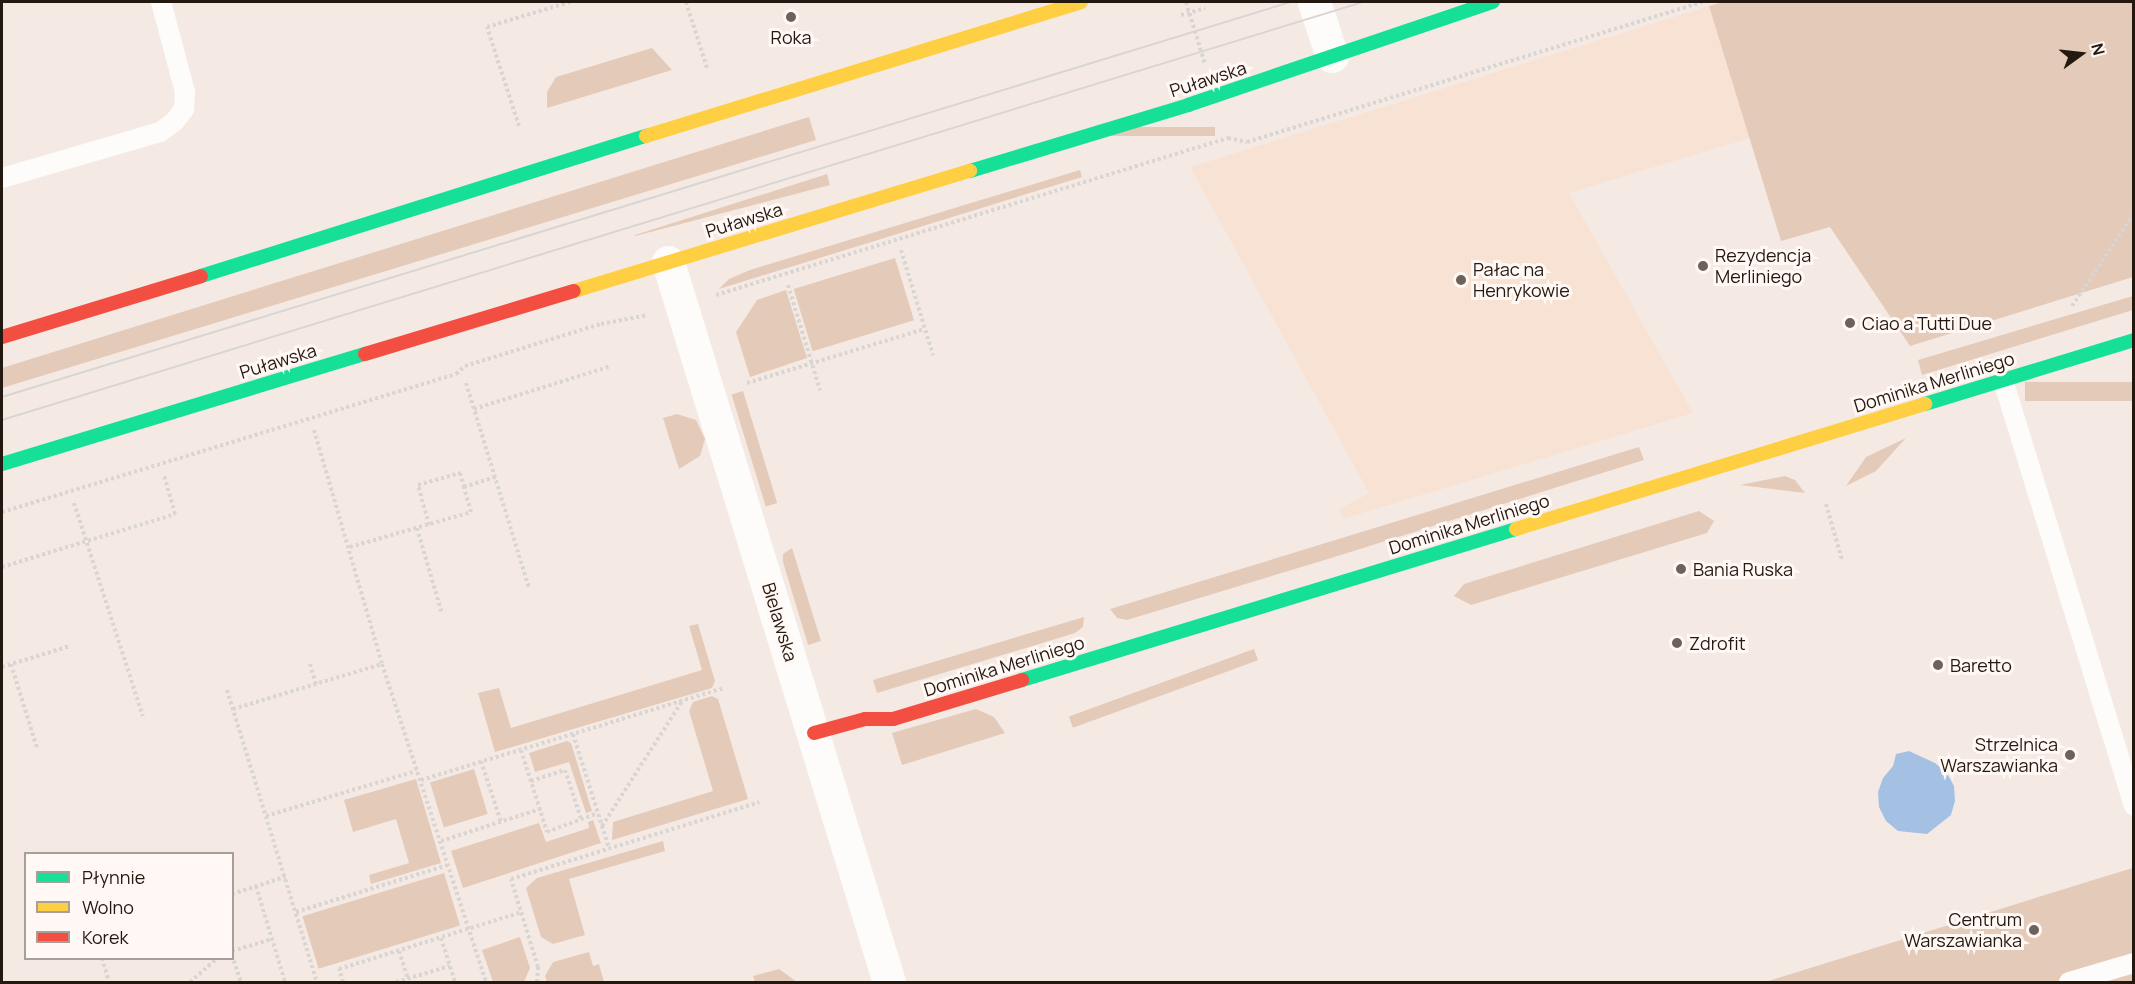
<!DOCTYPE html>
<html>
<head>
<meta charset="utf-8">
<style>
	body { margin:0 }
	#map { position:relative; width:2135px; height:984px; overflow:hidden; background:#f5eae3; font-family:Manrope,sans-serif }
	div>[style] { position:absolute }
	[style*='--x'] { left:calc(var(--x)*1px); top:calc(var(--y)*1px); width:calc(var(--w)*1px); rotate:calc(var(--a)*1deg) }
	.built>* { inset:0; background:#f8e2d4 }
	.green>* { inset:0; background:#e4cab9; transform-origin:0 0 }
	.water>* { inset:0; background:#a4c1e4 }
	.path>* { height:4px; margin-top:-2px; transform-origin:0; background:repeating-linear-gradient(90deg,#d8d5d3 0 3px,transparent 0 6px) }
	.lane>* { height:20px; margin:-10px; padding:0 10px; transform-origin:10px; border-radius:10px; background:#fefcfb }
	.street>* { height:33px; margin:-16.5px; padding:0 16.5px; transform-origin:16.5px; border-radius:16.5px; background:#fefcfb }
	.fast>* { height:14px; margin:-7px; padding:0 7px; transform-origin:7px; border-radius:7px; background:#16e098 }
	.slow>* { height:14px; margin:-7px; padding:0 7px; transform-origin:7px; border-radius:7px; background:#ffcf43 }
	.jam>* { height:14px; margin:-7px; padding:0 7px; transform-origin:7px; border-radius:7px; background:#f24e42 }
	.tram>* { height:1.5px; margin:-0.75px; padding:0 0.75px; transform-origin:0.75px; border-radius:0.75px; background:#d8d5d3 }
	.dots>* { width:16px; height:16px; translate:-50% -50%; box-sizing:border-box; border:3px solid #fff8f4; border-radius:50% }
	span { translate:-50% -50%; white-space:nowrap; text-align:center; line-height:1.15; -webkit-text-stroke:6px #fff8f4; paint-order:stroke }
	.poi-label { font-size:18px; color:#241911 }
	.left { translate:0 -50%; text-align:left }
	.right { translate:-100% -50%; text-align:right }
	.street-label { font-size:18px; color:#241911 }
	.frame { position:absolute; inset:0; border:3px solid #241911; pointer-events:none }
	.legend { position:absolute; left:24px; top:852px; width:210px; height:108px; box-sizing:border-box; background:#fff8f4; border:2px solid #a79f99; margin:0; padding:8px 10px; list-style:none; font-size:18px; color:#241911 }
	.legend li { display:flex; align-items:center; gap:12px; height:30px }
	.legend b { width:30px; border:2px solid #a79f99 }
	.north { position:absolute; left:2051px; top:24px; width:60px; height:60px; -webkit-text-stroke:4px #fff8f4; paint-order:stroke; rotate:75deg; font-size:16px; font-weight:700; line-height:24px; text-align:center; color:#241911 }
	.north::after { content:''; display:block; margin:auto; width:21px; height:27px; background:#241911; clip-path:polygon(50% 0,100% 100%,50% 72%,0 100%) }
</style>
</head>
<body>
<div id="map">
	<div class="built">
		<div style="clip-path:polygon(1709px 6px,1750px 138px,1569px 193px,1693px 413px,1343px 519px,1339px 509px,1369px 493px,1190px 167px)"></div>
	</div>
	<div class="green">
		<div style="clip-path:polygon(1724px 2px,2133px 2px,2133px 277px,1910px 346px,1830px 227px,1781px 241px,1709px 6px)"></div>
		<div style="clip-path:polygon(652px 48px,672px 70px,547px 108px,547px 92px,556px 77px)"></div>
		<div style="clip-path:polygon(809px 117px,816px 140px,2px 388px,2px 368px)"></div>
		<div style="left:1215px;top:127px;width:9px;height:122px;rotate:90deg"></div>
		<div style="clip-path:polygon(1080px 170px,1082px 177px,719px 289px,729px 279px,750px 270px)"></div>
		<div style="clip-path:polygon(827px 174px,830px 185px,635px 236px,635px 235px)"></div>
		<div style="left:895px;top:258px;width:65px;height:106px;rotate:73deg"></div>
		<div style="clip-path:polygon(786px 290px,807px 358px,750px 377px,736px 332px,757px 300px)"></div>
		<div style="clip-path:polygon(2133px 296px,2133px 310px,1922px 375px,1918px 360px)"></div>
		<div style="left:2133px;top:382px;width:19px;height:108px;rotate:90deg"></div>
		<div style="left:743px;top:391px;width:117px;height:12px;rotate:73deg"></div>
		<div style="clip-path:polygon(677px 414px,696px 420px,705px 439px,700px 456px,679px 469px,663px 418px)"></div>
		<div style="clip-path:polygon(1906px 438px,1876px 471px,1846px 486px,1866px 457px)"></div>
		<div style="clip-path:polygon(1639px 447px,1644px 460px,1328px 559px,1127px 620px,1117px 618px,1110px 609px)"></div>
		<div style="clip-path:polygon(1785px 476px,1795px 480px,1805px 493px,1740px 485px)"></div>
		<div style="clip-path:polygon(1699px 511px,1714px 521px,1707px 533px,1471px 605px,1454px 596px,1464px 584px)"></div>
		<div style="clip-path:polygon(792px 548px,821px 641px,808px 645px,783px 562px,783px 554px)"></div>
		<div style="clip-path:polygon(1084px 617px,1083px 627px,1075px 633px,877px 693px,873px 680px)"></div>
		<div style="clip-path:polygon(698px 624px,715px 681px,712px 688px,495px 752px,478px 693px,499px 688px,511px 728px,702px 670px,689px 626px)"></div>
		<div style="left:1254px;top:649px;width:12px;height:197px;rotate:70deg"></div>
		<div style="clip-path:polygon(712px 696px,718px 699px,748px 799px,612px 840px,613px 822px,713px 791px,689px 711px,693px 702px)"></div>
		<div style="clip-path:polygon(976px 709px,994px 717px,1005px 733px,902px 765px,892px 733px)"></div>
		<div style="clip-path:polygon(567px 741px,571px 743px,592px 811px,586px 813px,569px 762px,535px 772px,529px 753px)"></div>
		<div style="left:474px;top:769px;width:47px;height:46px;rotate:73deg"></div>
		<div style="clip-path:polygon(416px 779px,441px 863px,371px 884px,369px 875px,409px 863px,396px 819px,353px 832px,344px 800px)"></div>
		<div style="clip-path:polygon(593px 820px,601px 843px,463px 888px,451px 851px,539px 823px,546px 842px,589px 828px,588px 822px)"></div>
		<div style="clip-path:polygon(663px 841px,665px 851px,569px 879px,585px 935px,553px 944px,541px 937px,526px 888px,537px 878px)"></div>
		<div style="clip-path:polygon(2133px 868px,2133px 982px,1765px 982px,2103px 877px)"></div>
		<div style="left:444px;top:873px;width:55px;height:148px;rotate:73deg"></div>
		<div style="clip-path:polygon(520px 937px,530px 968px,524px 982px,493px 982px,482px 950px)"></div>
		<div style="clip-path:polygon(589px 952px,593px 966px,599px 964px,604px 982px,547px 982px,545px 976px,553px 962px)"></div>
		<div style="clip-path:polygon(779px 969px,797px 982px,755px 982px,753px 976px)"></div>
	</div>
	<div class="water">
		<div style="clip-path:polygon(1909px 751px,1935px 763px,1947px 773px,1954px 786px,1955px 801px,1951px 815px,1927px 834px,1898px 831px,1886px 821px,1879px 807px,1878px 792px,1883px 778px,1893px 766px,1896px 754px)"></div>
	</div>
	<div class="path">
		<div style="--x:686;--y:2;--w:69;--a:72.3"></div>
		<div style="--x:1186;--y:2;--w:65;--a:73"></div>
		<div style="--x:1181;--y:15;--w:25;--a:-16"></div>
		<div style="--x:519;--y:126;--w:104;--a:-107.9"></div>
		<div style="--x:487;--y:27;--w:87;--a:-16.8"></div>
		<div style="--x:901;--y:250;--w:110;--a:73.1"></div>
		<div style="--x:788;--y:285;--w:110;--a:73.1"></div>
		<div style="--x:716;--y:295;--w:536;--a:-17.05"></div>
		<div style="--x:1228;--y:138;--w:19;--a:12"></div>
		<div style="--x:1247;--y:142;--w:476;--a:-17.1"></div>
		<div style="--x:2072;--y:306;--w:112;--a:-56.3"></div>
		<div style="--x:466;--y:383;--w:214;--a:72.9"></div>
		<div style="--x:747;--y:383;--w:186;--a:-16.9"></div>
		<div style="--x:474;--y:409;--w:144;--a:-17.4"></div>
		<div style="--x:314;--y:430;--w:244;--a:73.8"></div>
		<div style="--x:382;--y:664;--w:335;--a:71.9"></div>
		<div style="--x:74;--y:503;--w:224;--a:72.1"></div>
		<div style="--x:1826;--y:504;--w:58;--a:74.1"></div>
		<div style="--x:2;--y:512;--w:475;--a:-16.9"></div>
		<div style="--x:456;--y:374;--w:12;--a:-42"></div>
		<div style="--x:465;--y:366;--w:142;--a:-17.2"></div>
		<div style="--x:601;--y:324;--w:48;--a:-10.8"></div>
		<div style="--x:429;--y:525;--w:41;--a:-105.4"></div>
		<div style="--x:418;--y:485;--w:44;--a:-15.9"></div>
		<div style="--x:460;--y:473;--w:15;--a:74"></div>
		<div style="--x:417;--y:528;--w:90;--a:73.8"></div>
		<div style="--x:350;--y:547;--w:126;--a:-16.1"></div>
		<div style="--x:471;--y:512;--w:26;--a:-106"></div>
		<div style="--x:464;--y:487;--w:33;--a:-18"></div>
		<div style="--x:2;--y:567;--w:181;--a:-17"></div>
		<div style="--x:175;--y:514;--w:41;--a:-105.8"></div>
		<div style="--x:11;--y:664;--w:88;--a:72.8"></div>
		<div style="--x:310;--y:664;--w:21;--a:73"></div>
		<div style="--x:2;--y:667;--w:71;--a:-17.2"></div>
		<div style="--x:227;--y:690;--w:306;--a:72.9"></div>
		<div style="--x:233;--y:709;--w:156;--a:-16.8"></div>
		<div style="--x:573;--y:734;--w:120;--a:72.5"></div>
		<div style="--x:521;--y:750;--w:86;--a:72.4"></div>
		<div style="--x:547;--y:832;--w:54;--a:-20.4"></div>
		<div style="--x:481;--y:761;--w:64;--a:71.8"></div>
		<div style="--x:421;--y:780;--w:317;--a:-16.9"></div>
		<div style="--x:531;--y:781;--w:36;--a:-18"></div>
		<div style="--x:565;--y:770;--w:52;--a:71.9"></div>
		<div style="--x:266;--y:816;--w:157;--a:-16.7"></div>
		<div style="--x:602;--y:826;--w:150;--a:-57.3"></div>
		<div style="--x:441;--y:841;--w:104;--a:-17.9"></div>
		<div style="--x:256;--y:886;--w:100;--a:73.2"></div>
		<div style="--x:232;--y:894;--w:56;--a:-17.8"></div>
		<div style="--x:296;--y:912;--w:159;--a:-17.2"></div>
		<div style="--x:441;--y:938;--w:46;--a:72.3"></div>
		<div style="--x:232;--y:951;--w:42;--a:-16.7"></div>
		<div style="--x:399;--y:951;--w:29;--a:72"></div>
		<div style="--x:232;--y:955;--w:28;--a:72"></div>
		<div style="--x:102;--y:958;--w:25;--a:74"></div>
		<div style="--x:190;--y:982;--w:37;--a:-41"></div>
		<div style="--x:343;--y:982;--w:14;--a:-107"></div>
		<div style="--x:339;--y:969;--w:192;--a:-17.3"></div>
		<div style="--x:396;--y:982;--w:56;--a:-16.5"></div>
		<div style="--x:537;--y:982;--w:15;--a:-86"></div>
		<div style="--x:538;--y:967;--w:92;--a:-107.1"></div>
		<div style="--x:511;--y:879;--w:260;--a:-17.2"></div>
	</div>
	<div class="lane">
		<div style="--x:2;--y:178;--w:165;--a:-16.2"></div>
		<div style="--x:160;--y:132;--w:17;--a:-36"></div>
		<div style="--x:174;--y:122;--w:16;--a:-52"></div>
		<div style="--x:184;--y:109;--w:17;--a:-87"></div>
		<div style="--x:185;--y:92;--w:93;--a:-104.9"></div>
		<div style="--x:2003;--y:380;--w:445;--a:72.9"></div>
		<div style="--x:2069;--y:982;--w:68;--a:-16.3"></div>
	</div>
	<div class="street">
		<div style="--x:1314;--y:2;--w:57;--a:71.6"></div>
		<div style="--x:668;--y:262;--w:753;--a:72.94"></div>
	</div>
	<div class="fast">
		<div style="--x:970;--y:171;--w:228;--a:-16.8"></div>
		<div style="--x:1188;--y:105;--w:322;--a:-18.7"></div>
		<div style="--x:201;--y:276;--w:467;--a:-17.5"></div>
		<div style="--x:1925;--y:404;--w:219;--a:-17"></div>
		<div style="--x:2;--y:464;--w:379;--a:-16.9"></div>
		<div style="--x:1022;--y:680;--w:517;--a:-17"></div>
	</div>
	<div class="slow">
		<div style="--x:646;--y:136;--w:455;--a:-17.1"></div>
		<div style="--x:574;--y:291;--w:414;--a:-16.9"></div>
		<div style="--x:1516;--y:529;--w:428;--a:-17"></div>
	</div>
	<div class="jam">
		<div style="--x:2;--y:337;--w:208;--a:-17"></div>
		<div style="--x:365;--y:354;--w:218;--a:-16.8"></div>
		<div style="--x:814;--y:733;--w:53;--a:-15.4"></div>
		<div style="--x:865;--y:719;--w:28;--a:0"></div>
		<div style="--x:893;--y:719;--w:135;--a:-16.8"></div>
	</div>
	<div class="tram">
		<div style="--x:2;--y:397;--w:1348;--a:-17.04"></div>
		<div style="--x:2;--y:420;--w:1424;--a:-17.07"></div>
	</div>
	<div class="dots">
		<div style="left:791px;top:17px;background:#6d625a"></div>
		<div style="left:1703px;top:266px;background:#6d625a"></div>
		<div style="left:1461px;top:280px;background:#6d625a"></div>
		<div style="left:1850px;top:323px;background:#6d625a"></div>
		<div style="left:1681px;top:569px;background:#6d625a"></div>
		<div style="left:1677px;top:643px;background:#6d625a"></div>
		<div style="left:1938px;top:665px;background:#6d625a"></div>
		<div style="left:2070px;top:755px;background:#6d625a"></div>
		<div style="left:2034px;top:930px;background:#6d625a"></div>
	</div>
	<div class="poi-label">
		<span style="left:791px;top:37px">Roka</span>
		<span class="left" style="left:1715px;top:266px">Rezydencja<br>Merliniego</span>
		<span class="left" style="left:1473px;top:280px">Pałac na<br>Henrykowie</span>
		<span class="left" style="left:1862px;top:323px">Ciao a Tutti Due</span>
		<span class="left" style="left:1693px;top:569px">Bania Ruska</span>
		<span class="left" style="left:1689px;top:643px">Zdrofit</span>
		<span class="left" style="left:1950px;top:665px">Baretto</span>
		<span class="right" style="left:2058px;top:755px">Strzelnica<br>Warszawianka</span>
		<span class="right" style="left:2022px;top:930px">Centrum<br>Warszawianka</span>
	</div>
	<div class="street-label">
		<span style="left:1208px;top:79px;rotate:-18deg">Puławska</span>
		<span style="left:744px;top:220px;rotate:-17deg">Puławska</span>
		<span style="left:278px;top:361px;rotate:-17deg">Puławska</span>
		<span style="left:1934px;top:382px;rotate:-17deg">Dominika Merliniego</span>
		<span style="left:1469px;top:524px;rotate:-17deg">Dominika Merliniego</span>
		<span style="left:780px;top:622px;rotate:73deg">Bielawska</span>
		<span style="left:1004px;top:666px;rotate:-17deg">Dominika Merliniego</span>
	</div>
	<div class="frame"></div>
	<ul class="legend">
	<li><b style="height:8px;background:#16e098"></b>Płynnie</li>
	<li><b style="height:8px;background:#ffcf43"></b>Wolno</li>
	<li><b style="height:8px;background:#f24e42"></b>Korek</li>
	</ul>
	<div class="north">N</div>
</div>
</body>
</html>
